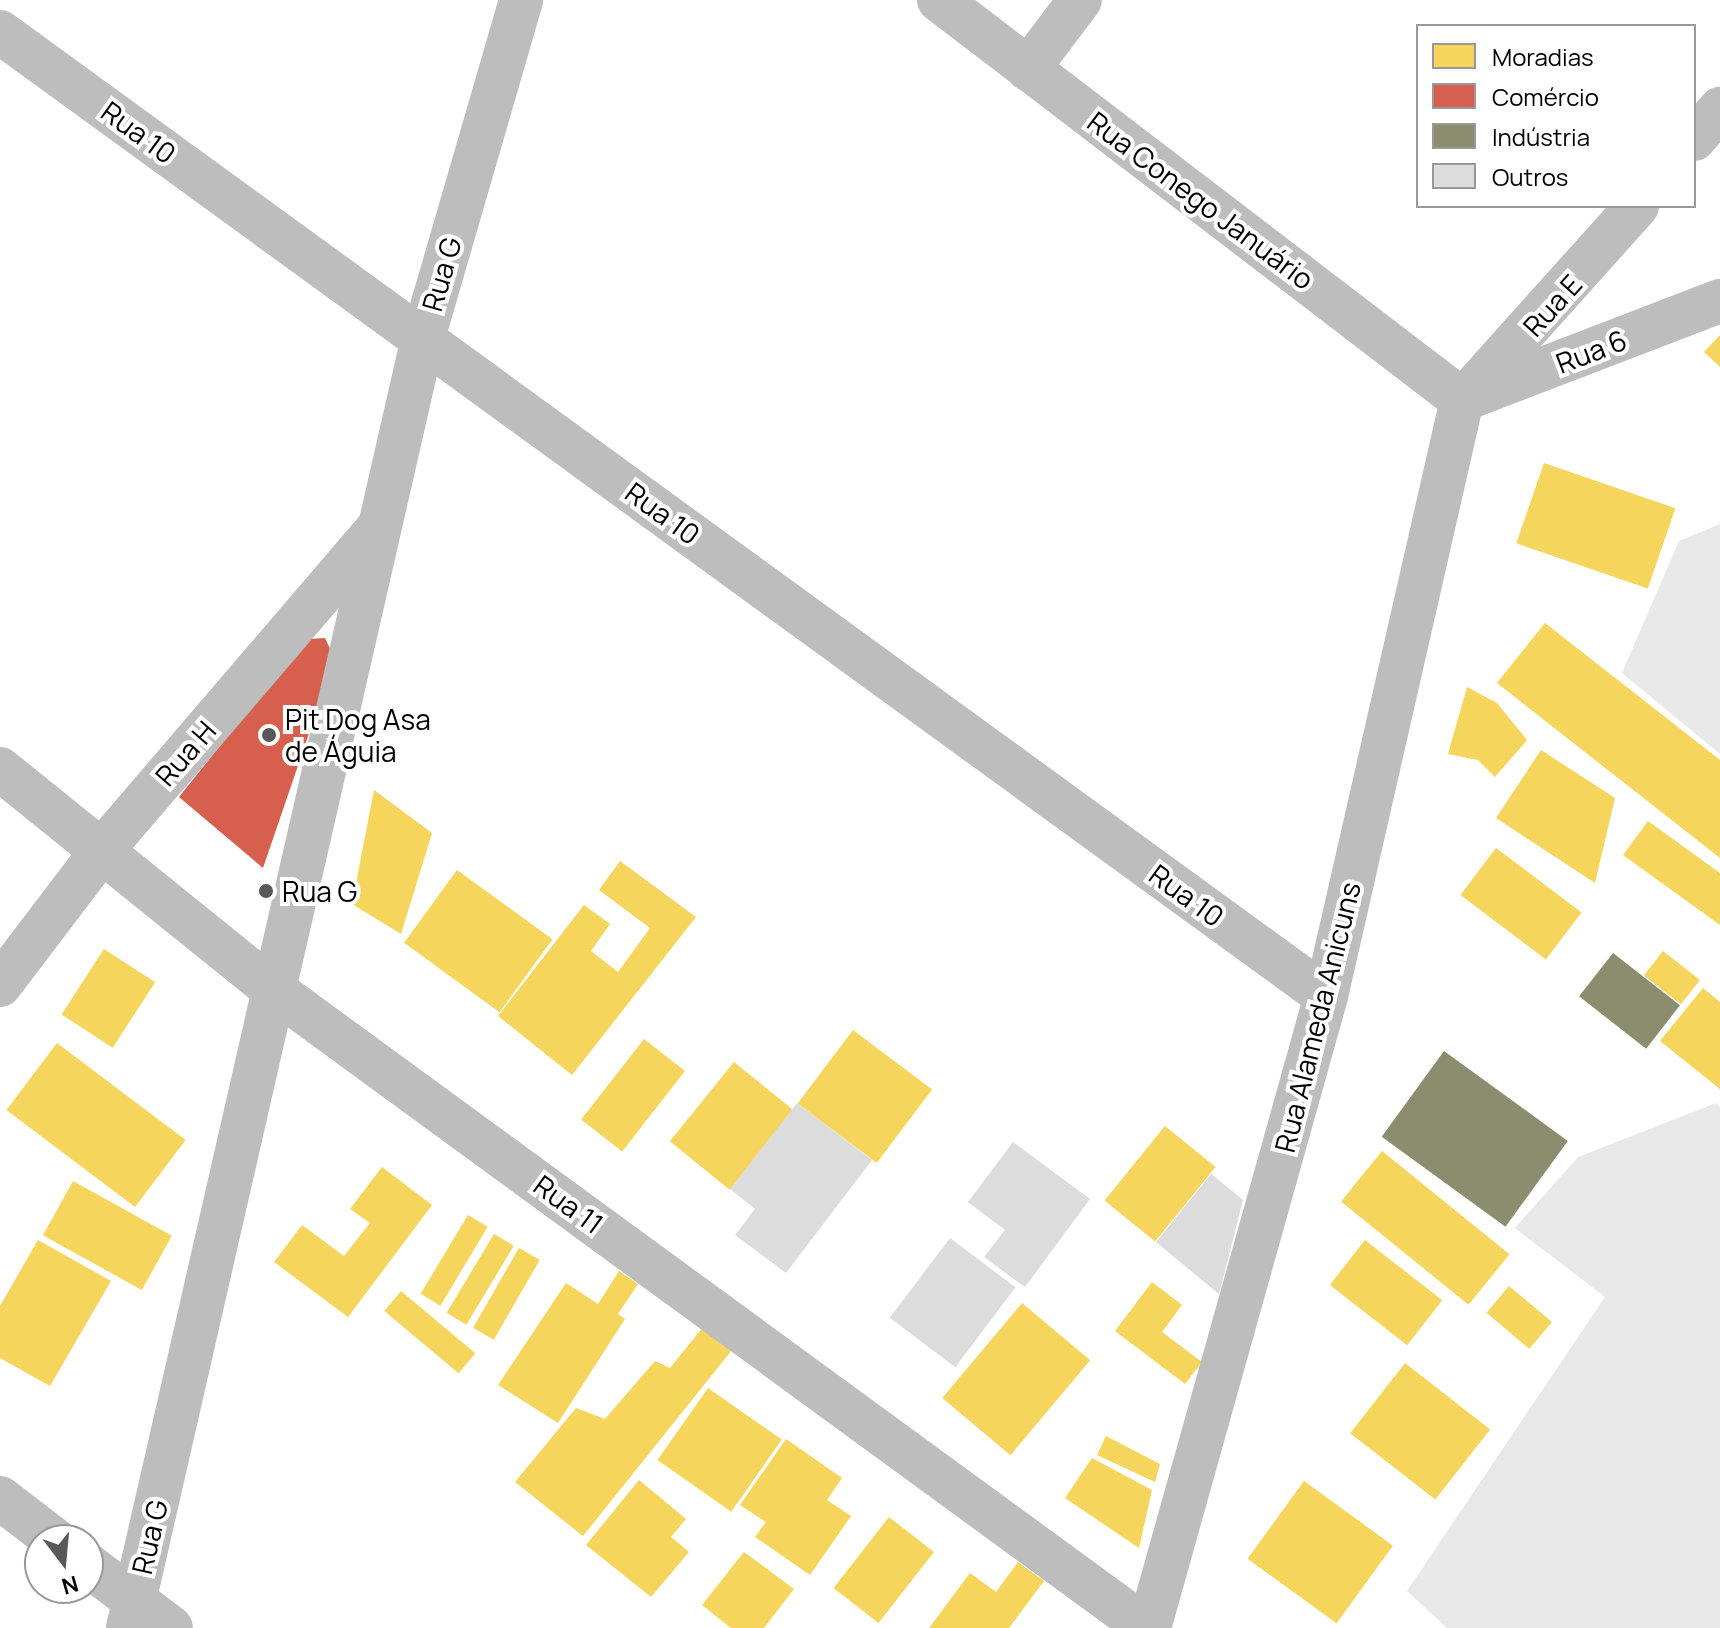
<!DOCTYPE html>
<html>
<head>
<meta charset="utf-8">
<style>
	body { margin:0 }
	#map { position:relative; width:1720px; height:1628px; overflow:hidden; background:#fff; font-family:Manrope,sans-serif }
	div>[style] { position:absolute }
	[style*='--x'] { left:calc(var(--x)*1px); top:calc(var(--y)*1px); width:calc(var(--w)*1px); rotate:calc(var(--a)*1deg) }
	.green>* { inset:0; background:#e8e8e8 }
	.homes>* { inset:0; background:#f6d55c; transform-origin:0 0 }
	.shops>* { inset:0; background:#d6604d }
	.industry>* { inset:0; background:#8c8c6e; transform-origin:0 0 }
	.building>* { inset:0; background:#dcdcdc; transform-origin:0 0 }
	.street>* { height:44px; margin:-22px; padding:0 22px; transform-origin:22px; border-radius:22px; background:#bdbdbd }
	.dots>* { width:22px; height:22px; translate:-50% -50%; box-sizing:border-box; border:4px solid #fff; border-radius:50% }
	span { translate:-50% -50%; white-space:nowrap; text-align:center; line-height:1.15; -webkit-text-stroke:8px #fff; paint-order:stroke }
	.street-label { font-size:28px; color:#000 }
	.poi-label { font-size:28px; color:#000 }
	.left { translate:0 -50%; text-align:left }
	.legend { position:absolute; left:1416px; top:24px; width:280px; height:184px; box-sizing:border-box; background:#fff; border:2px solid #999; margin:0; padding:10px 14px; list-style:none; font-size:24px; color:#000 }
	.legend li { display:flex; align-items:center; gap:16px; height:40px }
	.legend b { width:40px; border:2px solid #999 }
	.north { position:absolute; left:24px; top:1524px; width:80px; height:80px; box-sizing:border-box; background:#fff; border:2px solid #999; border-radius:50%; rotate:164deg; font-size:22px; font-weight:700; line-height:32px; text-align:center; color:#000 }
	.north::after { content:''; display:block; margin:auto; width:28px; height:36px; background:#595959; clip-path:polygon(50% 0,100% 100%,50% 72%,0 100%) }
</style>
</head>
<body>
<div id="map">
	<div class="green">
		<div style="clip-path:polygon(1720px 524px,1720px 754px,1622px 673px,1679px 541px)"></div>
		<div style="clip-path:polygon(1716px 1103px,1720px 1107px,1720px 1628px,1447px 1628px,1407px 1591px,1605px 1297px,1515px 1228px,1578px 1157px)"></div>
	</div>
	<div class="homes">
		<div style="clip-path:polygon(1720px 335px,1720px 367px,1704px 352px)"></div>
		<div style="left:1544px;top:463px;width:139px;height:85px;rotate:19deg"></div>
		<div style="clip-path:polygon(1545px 623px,1720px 760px,1720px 858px,1497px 683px)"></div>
		<div style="clip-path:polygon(1467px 687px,1497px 703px,1527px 740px,1495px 777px,1478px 760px,1448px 754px)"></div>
		<div style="clip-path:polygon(1541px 750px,1615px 798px,1595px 883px,1496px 818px)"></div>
		<div style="clip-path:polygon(374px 790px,432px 833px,401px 934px,352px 904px)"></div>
		<div style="clip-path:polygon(1648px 821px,1720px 873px,1720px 925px,1623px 855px)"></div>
		<div style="left:1496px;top:848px;width:107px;height:59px;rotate:37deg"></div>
		<div style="clip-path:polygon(620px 861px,696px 917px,572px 1075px,498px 1016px,584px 905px,610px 924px,591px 951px,618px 972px,650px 928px,599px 890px)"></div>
		<div style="left:457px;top:870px;width:118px;height:90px;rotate:36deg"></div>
		<div style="left:104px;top:949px;width:61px;height:78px;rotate:33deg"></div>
		<div style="left:1663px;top:951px;width:47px;height:31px;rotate:38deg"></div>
		<div style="clip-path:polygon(1703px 988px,1720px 1002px,1720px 1089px,1660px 1041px)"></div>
		<div style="left:853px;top:1030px;width:99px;height:92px;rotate:37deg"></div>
		<div style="left:644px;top:1039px;width:52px;height:102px;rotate:38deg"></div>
		<div style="left:57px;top:1043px;width:161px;height:84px;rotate:37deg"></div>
		<div style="left:734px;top:1062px;width:77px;height:102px;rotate:39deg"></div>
		<div style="left:1165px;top:1126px;width:65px;height:96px;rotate:39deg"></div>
		<div style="left:1382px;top:1151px;width:164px;height:65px;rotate:39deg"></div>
		<div style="clip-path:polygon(382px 1167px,432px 1205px,348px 1317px,274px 1262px,302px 1225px,344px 1256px,370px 1223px,350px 1209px)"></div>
		<div style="left:73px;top:1181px;width:113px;height:62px;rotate:29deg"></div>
		<div style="left:468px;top:1215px;width:23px;height:92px;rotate:31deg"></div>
		<div style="left:494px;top:1234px;width:23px;height:92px;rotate:31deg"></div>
		<div style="clip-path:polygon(38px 1240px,111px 1281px,50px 1386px,0 1358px,0 1306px)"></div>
		<div style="left:1365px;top:1240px;width:98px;height:57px;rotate:38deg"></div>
		<div style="left:519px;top:1248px;width:24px;height:92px;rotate:30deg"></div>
		<div style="clip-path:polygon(619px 1271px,638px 1284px,618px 1314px,625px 1319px,558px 1423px,498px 1385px,566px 1283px,598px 1304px)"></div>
		<div style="clip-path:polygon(1152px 1282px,1182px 1305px,1162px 1332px,1202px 1362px,1185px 1384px,1115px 1331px)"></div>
		<div style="left:1509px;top:1286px;width:56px;height:35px;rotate:40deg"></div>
		<div style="left:401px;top:1291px;width:97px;height:26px;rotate:40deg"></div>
		<div style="left:1022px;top:1303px;width:89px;height:124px;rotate:40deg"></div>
		<div style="clip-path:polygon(703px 1327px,732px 1350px,583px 1536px,515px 1482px,576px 1408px,605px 1419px,655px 1361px,670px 1368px)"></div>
		<div style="left:1405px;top:1363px;width:108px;height:89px;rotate:38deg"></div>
		<div style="left:708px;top:1388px;width:90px;height:88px;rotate:35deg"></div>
		<div style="clip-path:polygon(1106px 1436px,1160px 1464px,1155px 1482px,1097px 1455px)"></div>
		<div style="clip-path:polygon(786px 1439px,842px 1478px,827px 1500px,851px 1516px,810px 1575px,755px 1537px,766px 1522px,740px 1505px)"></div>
		<div style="clip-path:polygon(1092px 1458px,1152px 1490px,1139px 1548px,1065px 1498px)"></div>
		<div style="clip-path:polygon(639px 1480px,686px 1519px,671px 1537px,689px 1552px,651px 1597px,586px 1545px)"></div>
		<div style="left:1304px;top:1481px;width:110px;height:96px;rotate:36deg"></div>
		<div style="left:889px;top:1517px;width:57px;height:90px;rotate:38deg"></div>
		<div style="clip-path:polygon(744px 1552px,794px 1589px,764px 1628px,731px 1628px,702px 1605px)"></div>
		<div style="clip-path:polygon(1018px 1562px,1044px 1581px,1009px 1628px,929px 1628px,970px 1573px,996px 1592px)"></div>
	</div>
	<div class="shops">
		<div style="clip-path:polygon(325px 638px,332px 653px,330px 672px,263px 868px,179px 797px,299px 647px,310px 639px)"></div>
	</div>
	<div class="industry">
		<div style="left:1613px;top:953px;width:85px;height:55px;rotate:38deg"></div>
		<div style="left:1444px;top:1051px;width:153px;height:106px;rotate:36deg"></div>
	</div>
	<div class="building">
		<div style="clip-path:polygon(797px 1103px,872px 1160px,786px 1273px,735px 1235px,755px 1209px,730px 1189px)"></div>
		<div style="clip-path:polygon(1013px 1142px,1090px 1199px,1025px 1287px,984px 1257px,1005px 1230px,968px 1202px)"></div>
		<div style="clip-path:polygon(1211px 1174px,1243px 1200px,1219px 1294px,1156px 1242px)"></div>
		<div style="left:950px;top:1238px;width:82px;height:100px;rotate:37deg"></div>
	</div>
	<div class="street">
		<div style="--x:939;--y:0;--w:658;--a:37.41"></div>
		<div style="--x:0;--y:32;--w:1639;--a:36.02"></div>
		<div style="--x:1028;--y:69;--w:86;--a:-53"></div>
		<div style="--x:1694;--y:139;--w:40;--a:-49"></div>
		<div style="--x:1472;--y:390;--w:247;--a:-48.1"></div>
		<div style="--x:1462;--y:400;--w:276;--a:-21"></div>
		<div style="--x:0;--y:769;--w:352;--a:38.9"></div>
		<div style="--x:274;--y:990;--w:1081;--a:36.16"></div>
		<div style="--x:0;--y:985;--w:172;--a:-52.8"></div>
		<div style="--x:104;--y:848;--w:418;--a:-49.4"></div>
		<div style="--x:0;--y:1498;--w:69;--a:37.4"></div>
		<div style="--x:88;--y:1565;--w:104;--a:37.2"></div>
		<div style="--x:128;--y:1628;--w:1323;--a:-77.12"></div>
		<div style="--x:423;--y:338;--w:352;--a:-73.8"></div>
		<div style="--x:1149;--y:1628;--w:656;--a:-74.35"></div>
		<div style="--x:1326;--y:996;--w:611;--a:-77.15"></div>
	</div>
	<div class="dots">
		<div style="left:269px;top:735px;background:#595959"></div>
		<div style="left:266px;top:891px;background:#595959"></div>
	</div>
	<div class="street-label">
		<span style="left:139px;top:132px;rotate:36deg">Rua 10</span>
		<span style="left:1201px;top:200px;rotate:37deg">Rua Conego Januário</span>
		<span style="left:441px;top:274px;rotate:-74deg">Rua G</span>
		<span style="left:1552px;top:305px;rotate:-48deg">Rua E</span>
		<span style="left:1591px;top:351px;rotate:-21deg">Rua 6</span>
		<span style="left:663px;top:513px;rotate:36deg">Rua 10</span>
		<span style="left:185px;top:753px;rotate:-49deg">Rua H</span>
		<span style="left:1187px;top:895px;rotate:36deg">Rua 10</span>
		<span style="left:1317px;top:1017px;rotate:-76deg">Rua Alameda Anicuns</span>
		<span style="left:569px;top:1204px;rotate:36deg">Rua 11</span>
		<span style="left:149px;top:1537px;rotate:-77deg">Rua G</span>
	</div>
	<div class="poi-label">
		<span class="left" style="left:285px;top:735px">Pit Dog Asa<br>de Águia</span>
		<span class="left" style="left:282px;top:891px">Rua G</span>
	</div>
	<ul class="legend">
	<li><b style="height:22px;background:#f6d55c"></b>Moradias</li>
	<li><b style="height:22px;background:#d6604d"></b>Comércio</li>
	<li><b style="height:22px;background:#8c8c6e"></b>Indústria</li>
	<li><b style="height:22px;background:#dcdcdc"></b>Outros</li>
	</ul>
	<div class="north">N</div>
</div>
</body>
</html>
